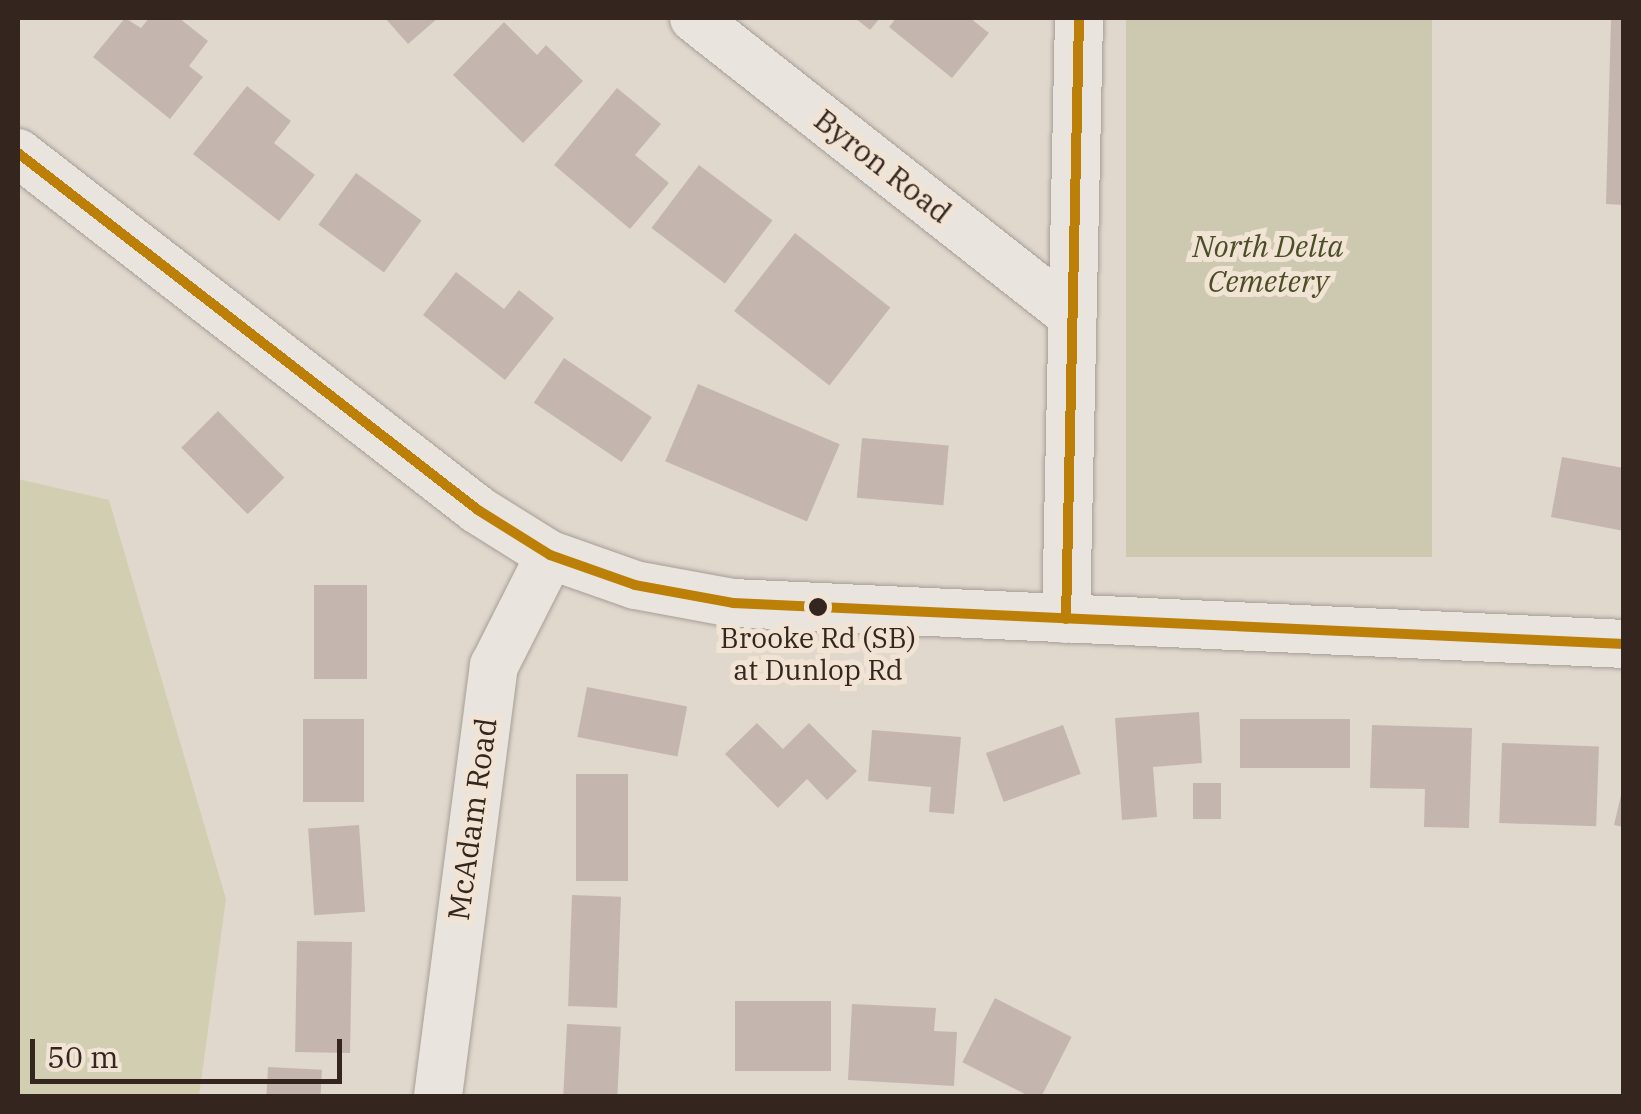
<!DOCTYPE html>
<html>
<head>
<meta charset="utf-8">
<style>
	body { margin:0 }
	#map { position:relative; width:1641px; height:1114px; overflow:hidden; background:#e1d8cd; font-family:"IBM Plex Serif",serif }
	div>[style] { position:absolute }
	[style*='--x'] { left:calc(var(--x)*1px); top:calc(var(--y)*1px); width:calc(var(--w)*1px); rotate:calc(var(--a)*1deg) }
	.green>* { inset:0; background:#d2ceb1 }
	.cemetery>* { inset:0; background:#cdc8b0; transform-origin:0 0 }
	.building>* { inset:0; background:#c4b6ae; transform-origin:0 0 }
	.roads { filter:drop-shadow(0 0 2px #a69e96) drop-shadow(0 0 2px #a69e96) }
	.minor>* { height:48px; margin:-24px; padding:0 24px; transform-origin:24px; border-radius:24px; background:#eae4de }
	.bus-1>* { height:10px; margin:-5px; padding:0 5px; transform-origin:5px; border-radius:5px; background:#bc8009 }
	.dots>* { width:28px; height:28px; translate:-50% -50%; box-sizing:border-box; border:5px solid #f2e4d4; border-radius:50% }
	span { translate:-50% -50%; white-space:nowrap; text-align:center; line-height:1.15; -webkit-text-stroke:10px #f2e4d4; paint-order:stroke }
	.bus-label { font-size:28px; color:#34261f }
	.street-label { font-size:30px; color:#34261f }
	.park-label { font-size:30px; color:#4b4e28; font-style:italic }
	.frame { position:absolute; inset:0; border:20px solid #34261f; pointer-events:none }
	.scale { position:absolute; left:30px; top:1039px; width:312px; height:45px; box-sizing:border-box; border:5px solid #34261f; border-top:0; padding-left:12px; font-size:30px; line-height:35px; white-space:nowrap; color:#34261f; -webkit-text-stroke:8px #f2e4d4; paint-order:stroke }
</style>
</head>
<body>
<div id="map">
	<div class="green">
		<div style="clip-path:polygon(18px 479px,109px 500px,226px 899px,199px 1096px,18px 1096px)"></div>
	</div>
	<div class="cemetery">
		<div style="left:1126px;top:18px;width:306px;height:539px"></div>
	</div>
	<div class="building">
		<div style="clip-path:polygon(125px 18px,141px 28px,149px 18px,179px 18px,208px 41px,189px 66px,203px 77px,170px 119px,93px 57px)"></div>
		<div style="clip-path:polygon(385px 18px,438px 18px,408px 44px)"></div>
		<div style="clip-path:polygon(855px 18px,880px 18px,870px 30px)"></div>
		<div style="clip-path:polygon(896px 18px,970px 18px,989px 33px,952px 78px,889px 27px)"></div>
		<div style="clip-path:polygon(1611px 18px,1624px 18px,1624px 205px,1606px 204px)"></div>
		<div style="clip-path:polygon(504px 22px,537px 55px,546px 45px,583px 81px,523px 143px,453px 75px)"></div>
		<div style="clip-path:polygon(247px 86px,291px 121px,274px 143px,315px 175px,279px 221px,193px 154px)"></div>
		<div style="clip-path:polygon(617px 88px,661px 124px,635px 155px,669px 183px,630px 229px,554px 165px)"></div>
		<div style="left:699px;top:165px;width:92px;height:79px;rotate:37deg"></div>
		<div style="left:356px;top:173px;width:81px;height:64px;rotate:36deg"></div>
		<div style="left:795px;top:233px;width:121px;height:99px;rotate:38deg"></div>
		<div style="clip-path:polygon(456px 272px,504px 309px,519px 290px,554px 318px,505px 380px,423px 315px)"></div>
		<div style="left:564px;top:358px;width:106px;height:54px;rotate:34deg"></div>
		<div style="left:698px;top:384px;width:154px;height:84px;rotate:23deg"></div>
		<div style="left:218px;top:411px;width:94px;height:52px;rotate:45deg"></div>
		<div style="left:862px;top:438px;width:87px;height:60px;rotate:5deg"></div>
		<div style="clip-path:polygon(1562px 457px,1624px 468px,1624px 531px,1551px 517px)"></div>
		<div style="left:314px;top:585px;width:53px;height:94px"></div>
		<div style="left:587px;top:687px;width:102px;height:51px;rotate:11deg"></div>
		<div style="clip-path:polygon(1199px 712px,1202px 763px,1153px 767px,1157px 817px,1122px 820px,1115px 718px)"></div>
		<div style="left:303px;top:719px;width:61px;height:83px"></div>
		<div style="left:1240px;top:719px;width:110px;height:49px"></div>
		<div style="clip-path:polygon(757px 723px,783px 749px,809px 723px,857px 771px,827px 800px,807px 779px,778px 808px,725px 754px)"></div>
		<div style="left:1063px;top:725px;width:52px;height:82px;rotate:70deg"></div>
		<div style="clip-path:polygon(1372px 725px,1472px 728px,1469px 828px,1424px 827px,1425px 789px,1370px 788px)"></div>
		<div style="clip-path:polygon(872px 730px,961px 737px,954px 814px,929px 812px,931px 787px,868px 781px)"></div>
		<div style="left:1502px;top:743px;width:97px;height:80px;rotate:2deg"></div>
		<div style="left:576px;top:774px;width:52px;height:107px"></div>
		<div style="left:1193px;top:783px;width:28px;height:36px"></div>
		<div style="clip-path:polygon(1622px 791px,1624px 791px,1624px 827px,1614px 825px)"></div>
		<div style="left:359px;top:825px;width:87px;height:51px;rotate:86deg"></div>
		<div style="left:572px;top:895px;width:49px;height:111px;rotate:2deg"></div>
		<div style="left:297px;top:941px;width:55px;height:111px;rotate:1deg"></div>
		<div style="left:995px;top:998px;width:86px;height:72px;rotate:27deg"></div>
		<div style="left:735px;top:1001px;width:96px;height:70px"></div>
		<div style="clip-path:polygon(852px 1004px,936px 1008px,934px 1031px,957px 1032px,954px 1086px,848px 1080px)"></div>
		<div style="left:567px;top:1024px;width:54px;height:72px;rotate:3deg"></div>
		<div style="left:268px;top:1067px;width:54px;height:29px;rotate:3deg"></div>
	</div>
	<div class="roads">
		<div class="minor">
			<div style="--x:694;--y:18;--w:481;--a:38.2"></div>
			<div style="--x:18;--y:153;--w:582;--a:37.81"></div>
			<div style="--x:478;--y:510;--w:85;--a:32"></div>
			<div style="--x:550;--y:555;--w:90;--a:19.4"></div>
			<div style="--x:635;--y:585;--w:100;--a:10.4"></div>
			<div style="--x:733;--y:603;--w:892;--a:2.63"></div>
			<div style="--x:1066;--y:619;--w:601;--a:-88.76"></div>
			<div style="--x:438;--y:1096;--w:434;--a:-82.6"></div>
			<div style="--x:494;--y:666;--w:124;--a:-63.2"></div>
		</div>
	</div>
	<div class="bus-1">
		<div style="--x:18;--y:153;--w:582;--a:37.81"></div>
		<div style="--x:478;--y:510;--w:85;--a:32"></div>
		<div style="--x:550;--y:555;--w:90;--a:19.4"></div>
		<div style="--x:635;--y:585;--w:100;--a:10.4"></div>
		<div style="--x:733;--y:603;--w:892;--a:2.63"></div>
		<div style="--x:1066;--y:619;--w:601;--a:-88.76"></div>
	</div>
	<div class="dots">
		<div style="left:818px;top:607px;background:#34261f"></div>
	</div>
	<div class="bus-label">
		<span style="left:818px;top:654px">Brooke Rd (SB)<br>at Dunlop Rd</span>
	</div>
	<div class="street-label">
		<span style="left:883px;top:166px;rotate:38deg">Byron Road</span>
		<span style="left:472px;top:819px;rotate:-82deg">McAdam Road</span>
	</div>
	<div class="park-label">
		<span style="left:1268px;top:263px">North Delta<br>Cemetery</span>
	</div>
	<div class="frame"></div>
	<div class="scale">50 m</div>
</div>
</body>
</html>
